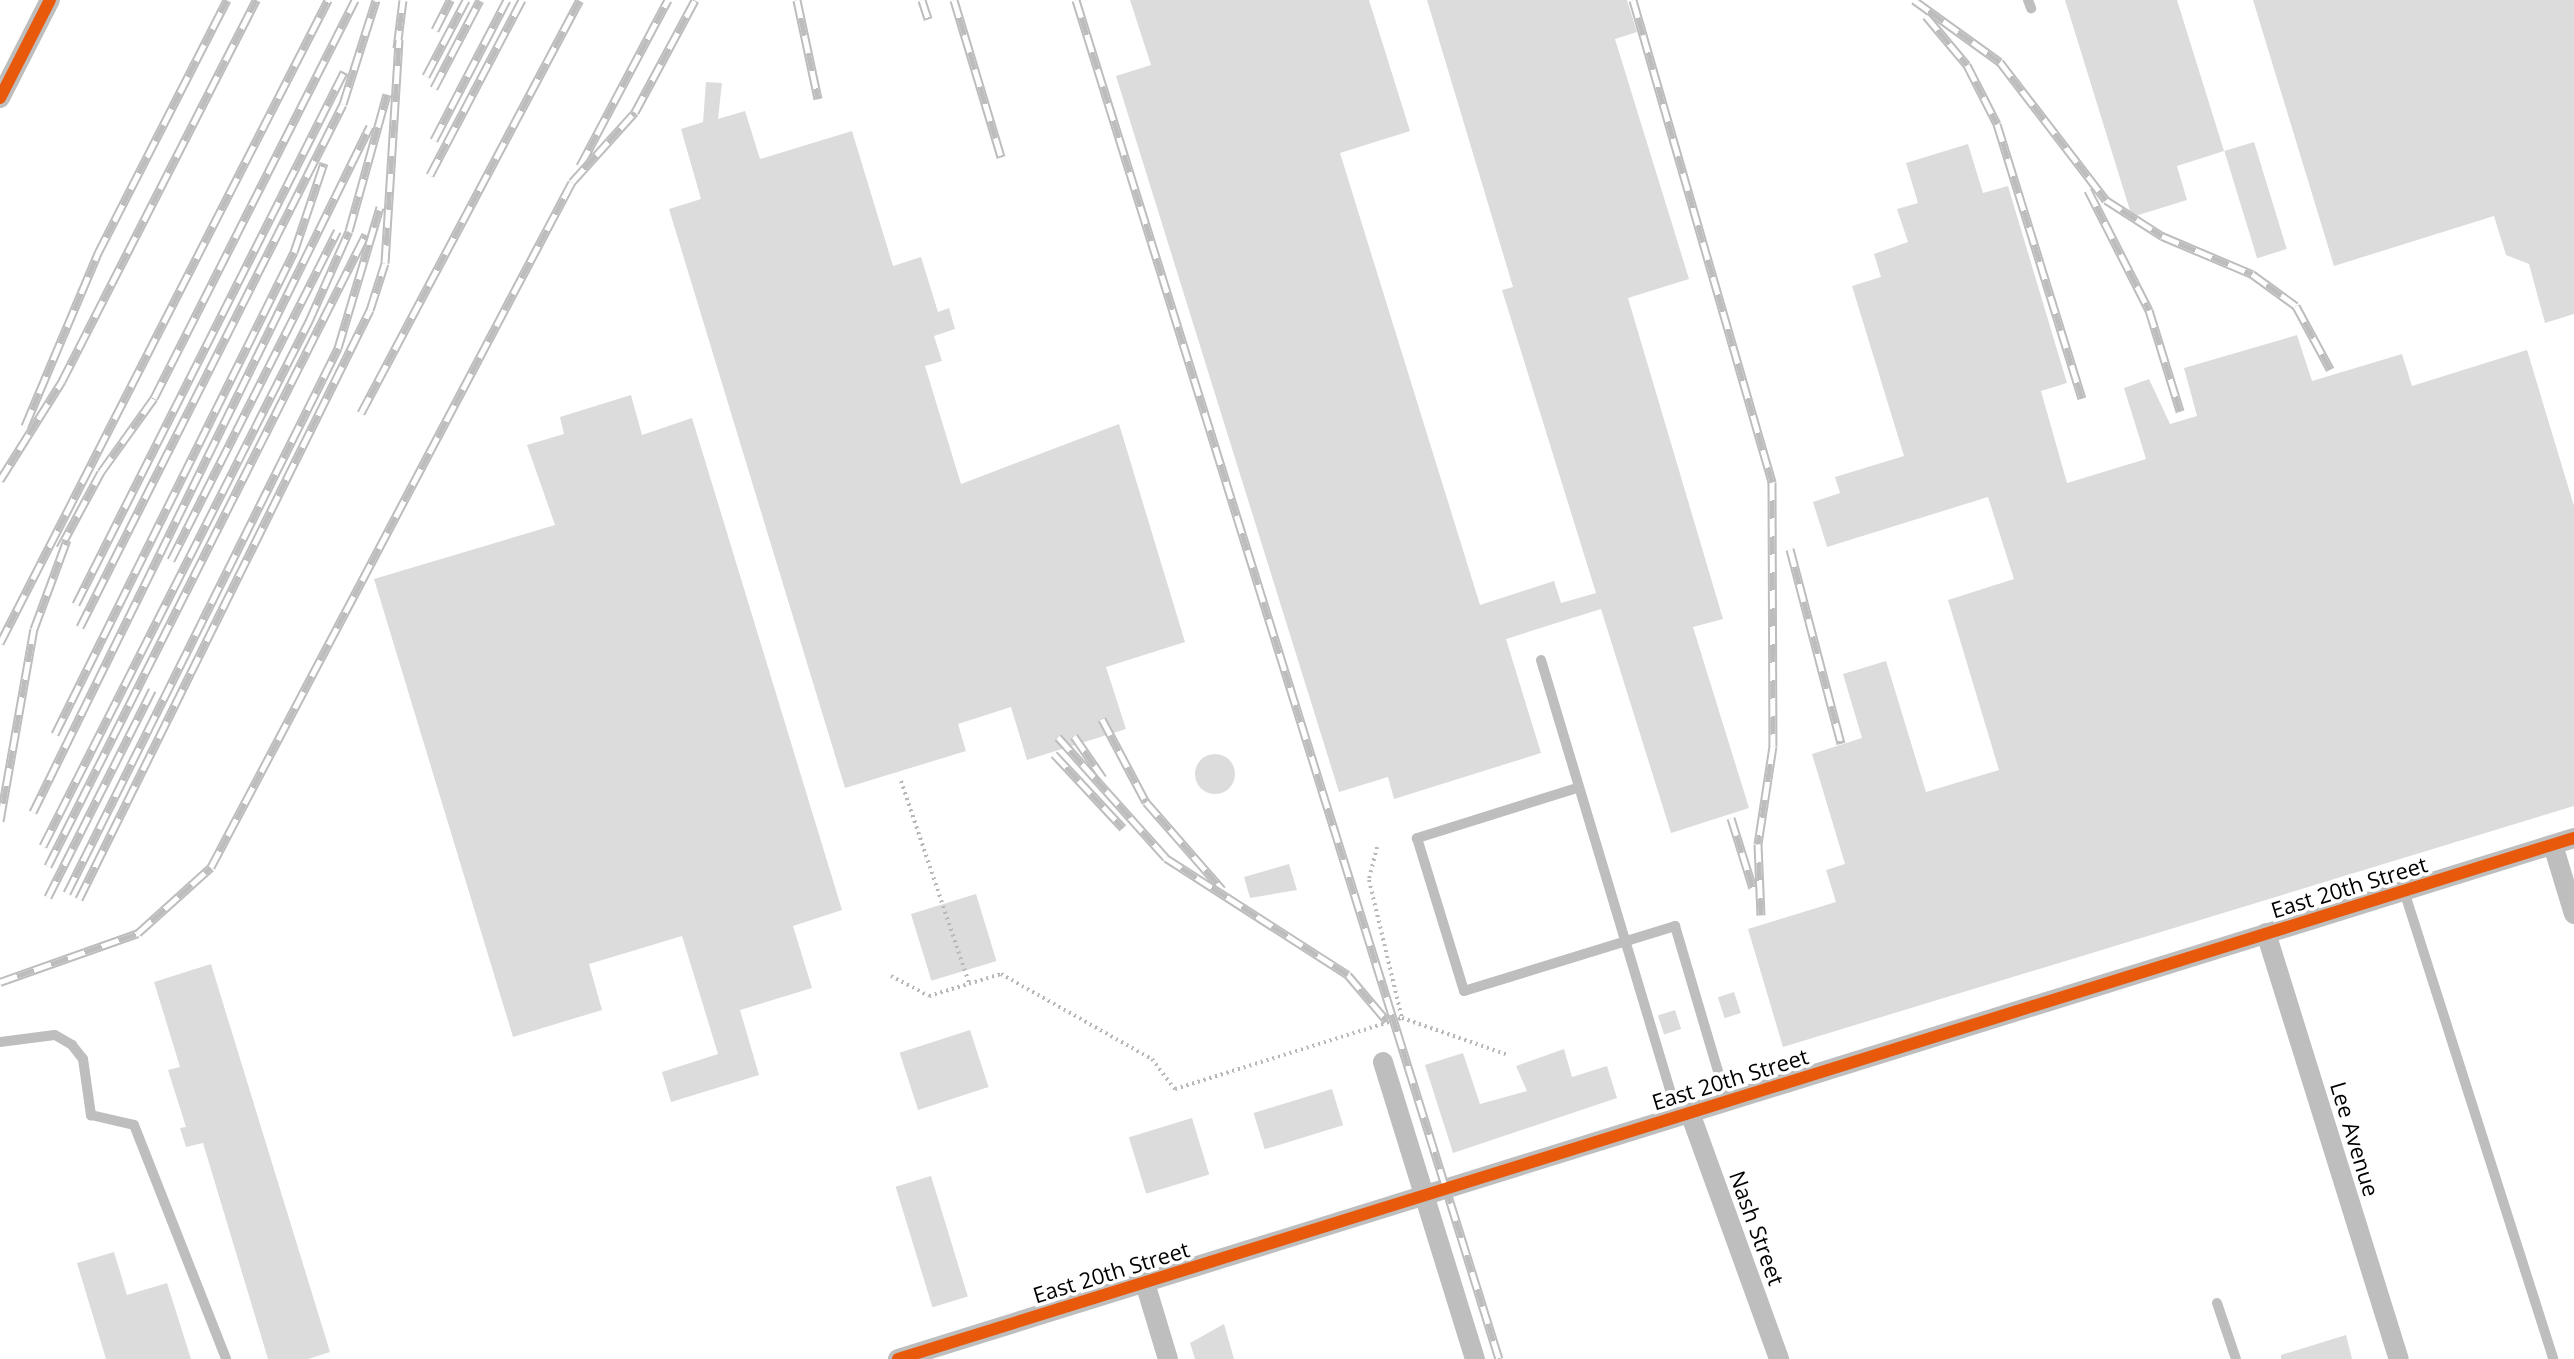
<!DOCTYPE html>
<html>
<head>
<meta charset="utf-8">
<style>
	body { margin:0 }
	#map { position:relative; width:2574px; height:1359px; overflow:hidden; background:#fff; font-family:"Open Sans",sans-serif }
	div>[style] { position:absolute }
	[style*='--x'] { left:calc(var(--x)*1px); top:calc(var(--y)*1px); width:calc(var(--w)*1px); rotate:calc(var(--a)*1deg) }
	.building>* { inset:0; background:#dcdcdc; transform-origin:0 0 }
	.round { border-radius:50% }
	.path>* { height:4px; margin-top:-2px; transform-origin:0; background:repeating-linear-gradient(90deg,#b8b8b8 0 2px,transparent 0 6px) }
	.service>* { height:10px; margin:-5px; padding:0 5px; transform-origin:5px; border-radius:5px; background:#bebebe }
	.minor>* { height:20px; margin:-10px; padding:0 10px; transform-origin:10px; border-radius:10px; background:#bebebe }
	.rail>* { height:9px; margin-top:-4.5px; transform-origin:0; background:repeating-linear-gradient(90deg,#fff 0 18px,#bdbdbd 0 36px); box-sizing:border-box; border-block:2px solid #bdbdbd }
	.cycleway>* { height:12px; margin:-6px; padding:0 6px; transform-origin:6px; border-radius:6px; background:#e8590c }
	span { translate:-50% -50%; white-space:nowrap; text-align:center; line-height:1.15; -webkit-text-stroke:7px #fff; paint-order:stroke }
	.street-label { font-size:22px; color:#000 }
</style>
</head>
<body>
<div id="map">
	<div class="building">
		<div style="clip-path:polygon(1130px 0,1369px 0,1410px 131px,1340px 153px,1480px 605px,1554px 581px,1561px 603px,1596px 593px,1502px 290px,1513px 287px,1427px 0,1627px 0,1637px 32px,1615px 39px,1689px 279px,1628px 298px,1723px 619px,1693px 627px,1749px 808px,1671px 833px,1601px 609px,1506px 639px,1541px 753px,1394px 799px,1388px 777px,1339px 792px,1116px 76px,1151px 65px)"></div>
		<div style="clip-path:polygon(2065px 0,2177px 0,2224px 151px,2177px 166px,2187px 200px,2132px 217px)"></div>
		<div style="clip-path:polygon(2253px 0,2574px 0,2574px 314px,2545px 323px,2529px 264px,2506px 255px,2494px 216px,2334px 266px)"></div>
		<div style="clip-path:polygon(706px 82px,722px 83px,718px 119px,745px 111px,760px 159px,852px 131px,893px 266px,921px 257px,938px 312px,949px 308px,955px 329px,934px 336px,942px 361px,925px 366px,961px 484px,1119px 424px,1185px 642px,1106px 667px,1126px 729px,1027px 760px,1011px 707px,958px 724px,966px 751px,845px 788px,669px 209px,701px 199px,681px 129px,703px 122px)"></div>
		<div style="left:2254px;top:142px;width:112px;height:31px;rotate:73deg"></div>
		<div style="clip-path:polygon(1968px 144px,1983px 193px,2008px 186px,2067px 383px,2041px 391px,2067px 483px,2146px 459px,2124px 388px,2149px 379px,2170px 424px,2197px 416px,2184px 368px,2297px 335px,2312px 381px,2402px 354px,2412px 386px,2527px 350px,2574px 506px,2574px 806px,1783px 1047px,1748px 929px,1836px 902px,1826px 870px,1845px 864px,1812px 754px,1862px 738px,1843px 674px,1886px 661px,1926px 792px,1999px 770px,1948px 600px,2014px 579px,1988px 497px,1827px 547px,1813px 502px,1840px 493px,1835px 477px,1904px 456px,1852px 286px,1881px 277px,1874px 254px,1908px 242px,1897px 209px,1918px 203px,1906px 163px)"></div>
		<div style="clip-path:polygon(631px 395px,642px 435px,692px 418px,842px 910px,793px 926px,812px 988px,740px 1010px,759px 1075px,671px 1102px,662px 1072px,718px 1054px,682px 936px,589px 964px,602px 1010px,513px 1037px,374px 579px,555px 525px,527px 445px,564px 434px,560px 417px)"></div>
		<div class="round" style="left:1195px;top:754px;width:40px;height:40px"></div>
		<div style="clip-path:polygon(1289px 864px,1297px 890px,1250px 898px,1244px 877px)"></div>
		<div style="left:976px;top:894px;width:70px;height:68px;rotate:73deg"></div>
		<div style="clip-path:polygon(211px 964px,330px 1352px,308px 1359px,268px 1359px,203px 1143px,186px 1147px,180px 1128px,186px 1127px,168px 1070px,180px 1067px,154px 982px)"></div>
		<div style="left:1734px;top:992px;width:22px;height:17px;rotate:72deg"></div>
		<div style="left:1675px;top:1010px;width:20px;height:18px;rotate:72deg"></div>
		<div style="left:970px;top:1030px;width:60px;height:74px;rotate:72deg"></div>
		<div style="clip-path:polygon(1564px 1049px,1572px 1077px,1607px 1066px,1617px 1098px,1453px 1153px,1425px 1065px,1463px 1053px,1480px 1104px,1527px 1091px,1516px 1066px)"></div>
		<div style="left:1332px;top:1089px;width:38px;height:82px;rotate:73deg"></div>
		<div style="left:1192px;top:1118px;width:59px;height:66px;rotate:73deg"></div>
		<div style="left:931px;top:1176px;width:126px;height:37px;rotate:73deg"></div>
		<div style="clip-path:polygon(114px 1252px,127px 1295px,167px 1283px,191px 1359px,106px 1359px,77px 1263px)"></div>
		<div style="clip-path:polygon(1224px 1324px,1234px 1359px,1195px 1359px,1190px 1343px)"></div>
		<div style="clip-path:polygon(2346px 1335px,2352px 1359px,2281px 1359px,2281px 1355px)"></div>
	</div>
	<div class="path">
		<div style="--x:901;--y:781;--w:213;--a:71.4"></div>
		<div style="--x:1377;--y:847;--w:34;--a:104"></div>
		<div style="--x:1369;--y:880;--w:142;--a:76.6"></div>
		<div style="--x:891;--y:976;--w:43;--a:27.8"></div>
		<div style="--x:929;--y:996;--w:75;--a:-17"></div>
		<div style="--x:1001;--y:974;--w:173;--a:29.4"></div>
		<div style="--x:1152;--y:1059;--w:38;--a:53"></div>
		<div style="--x:1175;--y:1089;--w:238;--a:-17.4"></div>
		<div style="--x:1402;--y:1018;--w:112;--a:19.2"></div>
	</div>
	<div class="service">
		<div style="--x:2028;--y:0;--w:9;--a:69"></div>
		<div style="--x:1541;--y:660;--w:476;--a:73.3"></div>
		<div style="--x:1577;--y:788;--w:168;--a:162.6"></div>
		<div style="--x:1417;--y:838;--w:160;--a:72.9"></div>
		<div style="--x:1464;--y:991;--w:221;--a:-17.1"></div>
		<div style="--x:1675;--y:926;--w:183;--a:73.5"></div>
		<div style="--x:2404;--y:891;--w:491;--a:72.3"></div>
		<div style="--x:0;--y:1042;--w:55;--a:-7.3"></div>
		<div style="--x:55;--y:1035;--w:20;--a:30"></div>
		<div style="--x:72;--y:1045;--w:18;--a:52"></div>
		<div style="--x:83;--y:1059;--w:57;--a:81.9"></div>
		<div style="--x:91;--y:1115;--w:44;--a:13.1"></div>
		<div style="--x:134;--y:1125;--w:251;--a:68.5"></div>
		<div style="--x:2217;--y:1303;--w:59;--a:71.3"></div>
	</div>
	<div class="minor">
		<div style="--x:0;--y:98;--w:110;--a:-63"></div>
		<div style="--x:2553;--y:845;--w:72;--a:73.1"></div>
		<div style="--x:2266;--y:933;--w:446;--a:72.7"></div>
		<div style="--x:1383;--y:1062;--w:311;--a:72.8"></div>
		<div style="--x:1690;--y:1113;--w:262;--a:70.1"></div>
		<div style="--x:1145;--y:1283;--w:79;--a:73.2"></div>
		<div style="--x:898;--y:1359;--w:1755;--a:-17.27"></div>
	</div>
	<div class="rail">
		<div style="--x:797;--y:0;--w:101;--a:78"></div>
		<div style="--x:922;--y:0;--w:20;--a:72"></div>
		<div style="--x:954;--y:0;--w:164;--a:73.3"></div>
		<div style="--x:1076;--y:0;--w:1423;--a:72.71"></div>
		<div style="--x:1633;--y:0;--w:502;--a:73.91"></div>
		<div style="--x:1772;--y:482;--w:264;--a:89.8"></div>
		<div style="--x:1773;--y:746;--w:99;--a:98.7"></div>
		<div style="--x:1758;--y:844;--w:71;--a:87.6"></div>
		<div style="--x:1914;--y:0;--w:106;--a:35.8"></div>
		<div style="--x:2000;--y:62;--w:174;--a:52.5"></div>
		<div style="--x:2106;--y:200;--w:67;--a:32.7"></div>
		<div style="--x:2162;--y:236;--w:98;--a:22.9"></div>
		<div style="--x:2252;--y:274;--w:54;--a:36"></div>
		<div style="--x:2296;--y:306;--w:72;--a:61.6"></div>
		<div style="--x:1926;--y:16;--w:64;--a:50.1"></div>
		<div style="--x:1967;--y:65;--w:66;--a:63"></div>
		<div style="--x:1997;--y:124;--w:287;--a:72.8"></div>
		<div style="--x:435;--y:30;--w:34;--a:-63"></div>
		<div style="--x:397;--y:48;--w:48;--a:-82.9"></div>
		<div style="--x:426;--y:76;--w:86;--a:-62.2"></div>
		<div style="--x:434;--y:88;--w:99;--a:-62.4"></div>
		<div style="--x:434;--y:140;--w:158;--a:-62.5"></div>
		<div style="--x:580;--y:166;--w:188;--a:-62.1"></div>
		<div style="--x:430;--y:175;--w:198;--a:-62.3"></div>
		<div style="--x:2088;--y:190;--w:135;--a:63.1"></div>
		<div style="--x:2149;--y:310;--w:106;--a:72.9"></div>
		<div style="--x:361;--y:413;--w:467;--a:-62.1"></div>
		<div style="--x:25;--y:426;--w:188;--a:-67.1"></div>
		<div style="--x:98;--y:253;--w:284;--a:-63"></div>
		<div style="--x:0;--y:480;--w:117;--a:-57.9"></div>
		<div style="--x:62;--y:381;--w:428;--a:-63"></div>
		<div style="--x:60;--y:548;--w:86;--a:-61.7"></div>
		<div style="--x:101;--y:472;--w:91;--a:-54.4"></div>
		<div style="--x:154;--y:398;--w:446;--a:-63.2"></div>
		<div style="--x:1790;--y:549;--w:201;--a:75.3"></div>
		<div style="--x:171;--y:560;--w:369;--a:-63.2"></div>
		<div style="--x:76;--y:604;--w:596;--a:-63.26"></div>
		<div style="--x:80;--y:627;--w:585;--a:-63.3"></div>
		<div style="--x:343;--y:104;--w:109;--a:-72.4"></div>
		<div style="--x:0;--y:643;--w:722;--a:-62.97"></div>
		<div style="--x:1102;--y:719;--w:94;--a:62.1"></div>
		<div style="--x:1146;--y:802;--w:116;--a:48.9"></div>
		<div style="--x:55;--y:734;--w:538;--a:-63.63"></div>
		<div style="--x:294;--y:252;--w:94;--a:-71.4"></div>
		<div style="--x:1074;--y:736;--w:51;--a:55.4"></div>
		<div style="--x:1058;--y:737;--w:162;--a:48.2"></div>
		<div style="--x:1166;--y:858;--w:216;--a:32.7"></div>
		<div style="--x:1348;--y:975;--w:60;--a:49.7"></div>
		<div style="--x:1054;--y:754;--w:101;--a:47"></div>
		<div style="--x:33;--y:812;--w:764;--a:-63.84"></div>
		<div style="--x:1731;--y:818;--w:73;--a:72.6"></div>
		<div style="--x:0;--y:821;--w:195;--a:-80"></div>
		<div style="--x:34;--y:629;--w:95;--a:-69.7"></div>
		<div style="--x:43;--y:846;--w:589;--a:-63.13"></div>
		<div style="--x:309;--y:321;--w:98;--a:-66"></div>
		<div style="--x:349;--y:231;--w:142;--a:-74.5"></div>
		<div style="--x:48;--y:866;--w:707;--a:-63.29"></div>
		<div style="--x:67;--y:893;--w:609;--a:-63.56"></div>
		<div style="--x:338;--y:348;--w:147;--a:-73.4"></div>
		<div style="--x:48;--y:897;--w:232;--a:-63.3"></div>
		<div style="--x:79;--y:899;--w:657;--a:-63.71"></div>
		<div style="--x:370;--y:310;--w:49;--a:-72.3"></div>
		<div style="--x:385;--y:263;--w:224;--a:-86.4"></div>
		<div style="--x:0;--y:982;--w:146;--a:-19.5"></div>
		<div style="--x:138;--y:933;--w:98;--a:-42.1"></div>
		<div style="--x:211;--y:867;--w:774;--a:-62.21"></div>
		<div style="--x:572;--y:182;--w:94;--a:-48"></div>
		<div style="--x:635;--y:112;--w:127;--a:-61.8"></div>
	</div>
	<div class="cycleway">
		<div style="--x:0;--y:98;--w:110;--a:-63"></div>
		<div style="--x:898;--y:1359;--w:1755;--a:-17.27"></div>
	</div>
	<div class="street-label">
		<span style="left:2349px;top:887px;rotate:-17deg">East 20th Street</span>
		<span style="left:1730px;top:1079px;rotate:-17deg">East 20th Street</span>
		<span style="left:2355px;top:1139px;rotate:73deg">Lee Avenue</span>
		<span style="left:1757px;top:1228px;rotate:70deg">Nash Street</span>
		<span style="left:1111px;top:1272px;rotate:-17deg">East 20th Street</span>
	</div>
</div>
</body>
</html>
